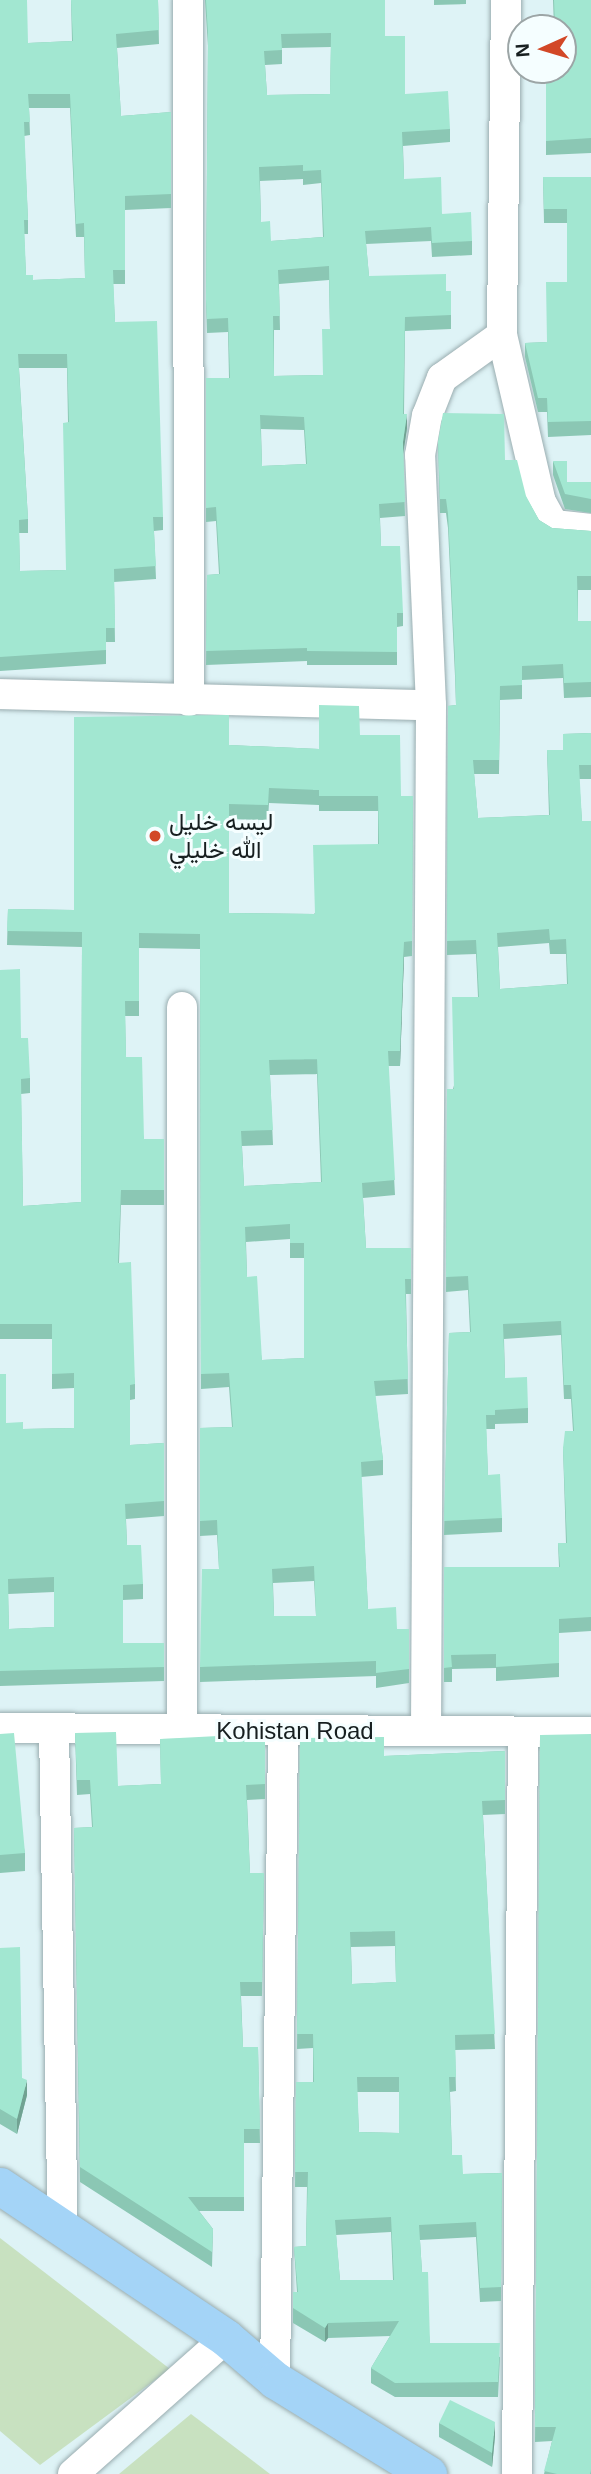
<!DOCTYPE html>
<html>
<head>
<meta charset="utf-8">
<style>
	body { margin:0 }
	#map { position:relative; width:591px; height:2474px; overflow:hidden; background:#def3f6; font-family:Helvetica,Vazirmatn,sans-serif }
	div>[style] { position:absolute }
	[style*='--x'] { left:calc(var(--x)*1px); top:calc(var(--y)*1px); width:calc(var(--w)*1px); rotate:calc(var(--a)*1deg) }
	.green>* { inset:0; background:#c8e1c0 }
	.roads { filter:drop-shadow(0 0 2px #9aadb0) drop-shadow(0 0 2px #9aadb0) }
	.minor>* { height:30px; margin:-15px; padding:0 15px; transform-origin:15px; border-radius:15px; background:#fff }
	.major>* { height:37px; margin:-18.5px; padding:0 18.5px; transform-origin:18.5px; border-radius:18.5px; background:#a4d4f7 }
	.wall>* { inset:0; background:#8bc7b4 }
	.shaded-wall>* { inset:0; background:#71a292 }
	.building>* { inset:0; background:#a2e7d1 }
	.dots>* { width:19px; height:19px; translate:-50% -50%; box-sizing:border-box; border:4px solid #f5feff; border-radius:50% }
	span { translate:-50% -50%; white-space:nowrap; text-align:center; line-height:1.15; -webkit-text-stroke:6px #f5feff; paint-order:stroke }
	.poi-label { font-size:24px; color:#171f20 }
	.left { translate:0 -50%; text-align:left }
	.street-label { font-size:24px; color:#171f20 }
	.north { position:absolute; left:507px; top:14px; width:70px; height:70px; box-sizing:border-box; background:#f5feff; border:2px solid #9ca5a6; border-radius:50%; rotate:266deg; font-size:19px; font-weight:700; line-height:28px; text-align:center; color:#171f20 }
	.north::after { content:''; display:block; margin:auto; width:24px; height:32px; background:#d24827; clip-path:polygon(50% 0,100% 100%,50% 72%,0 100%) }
</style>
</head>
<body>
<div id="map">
	<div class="green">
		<div style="clip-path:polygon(0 2238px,170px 2369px,40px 2465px,0 2431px)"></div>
		<div style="clip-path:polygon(191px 2414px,270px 2474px,119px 2474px)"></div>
	</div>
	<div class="roads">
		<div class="minor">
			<div style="--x:188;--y:0;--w:701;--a:89.92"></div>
			<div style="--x:506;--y:0;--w:335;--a:90.7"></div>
			<div style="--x:502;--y:335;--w:171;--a:76.9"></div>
			<div style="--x:541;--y:502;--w:26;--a:61"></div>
			<div style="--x:554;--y:525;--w:37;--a:6"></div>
			<div style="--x:0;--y:694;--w:431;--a:1.5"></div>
			<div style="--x:182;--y:1007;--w:723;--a:90"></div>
			<div style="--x:0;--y:1728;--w:591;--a:0.39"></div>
			<div style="--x:54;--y:1729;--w:499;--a:89"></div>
			<div style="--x:426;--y:1731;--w:1026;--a:-89.72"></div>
			<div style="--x:431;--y:705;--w:250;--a:-92.5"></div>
			<div style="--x:420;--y:455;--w:40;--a:-80"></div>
			<div style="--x:427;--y:416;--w:41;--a:-68.5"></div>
			<div style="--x:442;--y:378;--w:74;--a:-35.6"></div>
			<div style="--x:275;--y:2380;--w:648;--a:-89.29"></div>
			<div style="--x:73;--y:2474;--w:205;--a:-41.6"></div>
			<div style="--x:517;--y:2474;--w:742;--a:-89.54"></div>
		</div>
		<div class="major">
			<div style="--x:0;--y:2186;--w:272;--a:33.9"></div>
			<div style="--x:226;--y:2338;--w:65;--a:40.6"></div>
			<div style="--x:275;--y:2380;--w:180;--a:31.6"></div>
		</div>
	</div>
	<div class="wall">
		<div style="clip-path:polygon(evenodd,0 0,28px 43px,72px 41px,71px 0,158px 0,159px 44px,117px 48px,121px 116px,171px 112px,171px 208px,125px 210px,125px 284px,113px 284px,115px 322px,163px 517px,163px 530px,154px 531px,156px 579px,114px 582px,115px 642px,106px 642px,106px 664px,0 671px,0 0,29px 108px,70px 108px,76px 237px,84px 237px,85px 278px,33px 280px,26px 275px,24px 234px,28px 234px,28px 220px,24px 136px,30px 135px,29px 108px,0 0,19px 368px,67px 368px,68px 422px,66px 570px,20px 571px,19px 533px,28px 533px,28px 519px,19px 368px)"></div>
		<div style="clip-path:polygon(evenodd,205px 0,385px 0,385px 36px,405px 94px,450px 129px,450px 142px,403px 146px,404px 179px,472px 241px,472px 255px,432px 257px,431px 241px,366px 244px,369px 276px,446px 291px,451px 291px,451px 329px,405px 331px,404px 414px,407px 428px,403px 453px,405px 516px,380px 518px,381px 546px,403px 613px,403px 626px,397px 627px,397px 665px,307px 665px,307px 661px,206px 665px,207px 575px,219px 574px,216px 521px,206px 522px,206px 378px,229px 378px,228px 332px,207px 333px,206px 299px,208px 46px,205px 0,331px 47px,330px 94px,267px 95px,265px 65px,282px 64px,282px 48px,331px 47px,205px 0,303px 179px,303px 185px,321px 183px,323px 237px,271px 241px,261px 222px,260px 181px,303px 179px,205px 0,329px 280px,330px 329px,323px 375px,274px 376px,274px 330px,280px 330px,279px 284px,329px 280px,205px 0,261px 429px,304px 430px,306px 464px,262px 466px,261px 429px)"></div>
		<div style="clip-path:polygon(434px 0,466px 0,466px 4px,434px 5px)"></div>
		<div style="clip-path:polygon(553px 0,591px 0,591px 153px,546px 155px,546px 70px,563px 28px,554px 28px)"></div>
		<div style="clip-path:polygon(543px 177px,591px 177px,591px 435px,548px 437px,547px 412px,538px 412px,525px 357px,525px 343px,547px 342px,567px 282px,567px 223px,544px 223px)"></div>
		<div style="clip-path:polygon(evenodd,438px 442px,505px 460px,539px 520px,552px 528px,591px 531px,591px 590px,578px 590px,578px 621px,591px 621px,591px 697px,564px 698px,563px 678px,522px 680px,522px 699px,500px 700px,499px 774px,474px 774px,478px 818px,549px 815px,547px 750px,563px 750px,563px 734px,591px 733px,591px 779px,579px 779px,582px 821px,591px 821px,591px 1631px,559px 1633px,559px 1677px,496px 1681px,496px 1668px,452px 1669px,452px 1682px,444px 1682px,444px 1567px,559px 1567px,558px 1543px,566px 1543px,563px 1448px,573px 1431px,571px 1399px,564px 1399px,561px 1335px,504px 1339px,505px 1378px,528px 1408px,528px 1423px,495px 1424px,495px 1429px,486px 1429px,488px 1475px,502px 1518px,502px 1532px,444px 1535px,449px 1333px,470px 1332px,468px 1290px,446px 1292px,447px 1089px,453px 1089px,478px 997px,476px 954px,447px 955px,448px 706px,456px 705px,455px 676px,448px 528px,446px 513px,440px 513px,438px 442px,549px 943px,550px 954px,566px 954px,567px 984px,500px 989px,498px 947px,549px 943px)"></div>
		<div style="clip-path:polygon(553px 461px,567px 482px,591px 482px,591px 513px,565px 509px,553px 475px)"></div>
		<div style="clip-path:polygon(evenodd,360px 735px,401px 796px,413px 796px,412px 956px,404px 957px,400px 1066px,388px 1066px,395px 1195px,363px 1198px,366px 1248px,411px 1248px,411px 1294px,406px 1294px,408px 1394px,375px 1396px,383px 1460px,383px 1475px,361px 1477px,368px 1609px,397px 1629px,409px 1629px,409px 1683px,376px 1688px,376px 1676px,200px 1682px,200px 1667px,219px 1569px,217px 1535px,200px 1536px,200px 1428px,232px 1427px,229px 1387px,201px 1389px,200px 949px,139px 948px,139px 1016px,125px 1016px,126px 1057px,144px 1139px,164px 1139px,164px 1205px,121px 1205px,119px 1263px,135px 1384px,135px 1399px,130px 1400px,130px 1445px,164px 1443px,164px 1516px,126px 1519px,127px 1545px,143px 1584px,143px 1599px,123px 1600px,123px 1643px,164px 1643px,164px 1681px,0 1686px,0 1374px,6px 1423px,23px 1429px,74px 1428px,74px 1388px,52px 1389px,52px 1339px,0 1339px,0 970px,21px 1038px,30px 1078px,30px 1093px,21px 1094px,23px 1206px,81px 1202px,82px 947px,7px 945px,8px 909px,74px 910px,229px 745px,319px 749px,360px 735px,269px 803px,319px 805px,319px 811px,378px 811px,378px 844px,314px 914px,229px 913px,229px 819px,268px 820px,269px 803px,360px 735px,317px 1074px,321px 1182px,244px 1186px,242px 1146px,273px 1145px,270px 1075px,317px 1074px,360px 735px,290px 1239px,290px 1258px,304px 1258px,304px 1358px,262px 1360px,247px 1277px,246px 1242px,290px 1239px,360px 735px,314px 1581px,316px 1616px,274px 1616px,273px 1583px,314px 1581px,360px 735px,54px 1592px,54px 1627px,9px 1629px,8px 1594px,54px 1592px)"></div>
		<div style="clip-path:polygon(75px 1733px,118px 1786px,161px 1784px,160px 1739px,265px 1738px,265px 1799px,247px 1800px,250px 1873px,264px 1873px,262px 1996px,241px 1996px,243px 2047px,258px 2047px,260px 2143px,244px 2143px,244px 2211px,199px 2211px,213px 2229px,212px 2267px,80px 2182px,74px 1828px,92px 1827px,90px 1794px,77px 1795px)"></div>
		<div style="clip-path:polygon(0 1734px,25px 1853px,25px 1871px,0 1873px)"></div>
		<div style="clip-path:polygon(540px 1735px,591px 2474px,544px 2474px,552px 2441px,535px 2442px)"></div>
		<div style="clip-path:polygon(evenodd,300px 1738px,384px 1756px,505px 1751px,505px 1814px,483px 1815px,495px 2049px,455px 2050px,456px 2091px,450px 2092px,452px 2155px,463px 2174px,502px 2173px,501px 2301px,480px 2302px,476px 2237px,420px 2240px,422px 2272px,430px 2343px,500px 2357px,498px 2397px,395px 2397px,371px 2383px,371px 2368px,390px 2336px,328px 2338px,325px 2342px,293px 2323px,293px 2292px,297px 2292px,294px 2247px,306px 2246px,307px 2187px,295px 2187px,296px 2082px,313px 2082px,313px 2048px,297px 2049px,300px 1738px,395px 1946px,396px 1982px,352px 1984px,351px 1947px,395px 1946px,300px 1738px,357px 2092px,399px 2092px,399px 2133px,359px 2132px,357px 2092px,300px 1738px,391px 2232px,393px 2280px,340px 2280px,336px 2235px,391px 2232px)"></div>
		<div style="clip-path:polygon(0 1948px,22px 2078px,27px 2095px,17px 2134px,0 2124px)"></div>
		<div style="clip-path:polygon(439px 2423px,495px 2436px,492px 2467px,439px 2437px)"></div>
	</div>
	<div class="shaded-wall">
		<div style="clip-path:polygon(407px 414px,407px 428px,403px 455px,403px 442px)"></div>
		<div style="clip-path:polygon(404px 942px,404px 957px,400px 1066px,400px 1051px)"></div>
		<div style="clip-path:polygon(27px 2080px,27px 2095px,17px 2134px,17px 2119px)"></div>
		<div style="clip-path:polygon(328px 2323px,328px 2338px,325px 2342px,325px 2328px)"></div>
		<div style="clip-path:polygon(495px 2422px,495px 2436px,492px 2467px,492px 2453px)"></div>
	</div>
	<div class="building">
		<div style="clip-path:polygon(evenodd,0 0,27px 0,28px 43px,73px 41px,71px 0,158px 0,159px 30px,116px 34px,121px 116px,171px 112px,171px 194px,125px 196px,125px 270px,113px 270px,115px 322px,157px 321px,163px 517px,153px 517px,156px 566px,114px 569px,115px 628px,106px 628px,106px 650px,0 657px,0 0,28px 94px,70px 94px,76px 224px,84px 223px,85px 278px,33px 280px,33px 275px,26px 275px,24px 220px,28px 220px,24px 122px,30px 122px,28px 94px,0 0,18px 354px,67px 354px,69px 422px,63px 423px,66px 570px,20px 571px,19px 520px,28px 519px,18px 354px)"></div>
		<div style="clip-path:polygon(evenodd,206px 0,385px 0,385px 36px,405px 36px,405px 94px,448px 91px,450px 129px,402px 132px,404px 179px,441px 177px,442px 214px,471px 212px,472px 241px,432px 243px,431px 227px,365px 231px,369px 276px,446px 274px,446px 291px,451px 291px,451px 315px,405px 317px,403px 414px,407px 414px,403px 442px,405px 502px,379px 504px,381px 546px,400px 546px,403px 613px,397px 613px,397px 652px,307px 651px,307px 648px,206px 651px,207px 575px,220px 574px,216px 507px,206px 508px,206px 378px,230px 378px,228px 318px,207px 319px,206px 299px,208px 34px,206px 0,331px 33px,330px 94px,267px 95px,264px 51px,282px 50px,281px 34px,331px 33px,206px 0,303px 165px,303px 171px,321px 170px,324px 237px,271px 241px,270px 221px,261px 222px,259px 167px,303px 165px,206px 0,329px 266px,330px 329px,322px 329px,323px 375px,274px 376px,273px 316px,280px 316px,278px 270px,329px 266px,206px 0,260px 415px,304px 417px,307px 464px,262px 466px,260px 415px)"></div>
		<div style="clip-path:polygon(554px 0,591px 0,591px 138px,546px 141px,546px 70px,563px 70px,563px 28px,555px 28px)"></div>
		<div style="clip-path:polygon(543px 177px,591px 177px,591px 421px,548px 422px,547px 398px,538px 398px,525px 343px,547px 342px,546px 282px,567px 282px,567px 209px,544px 209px)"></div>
		<div style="clip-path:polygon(evenodd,443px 413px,504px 414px,505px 460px,517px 460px,526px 496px,539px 520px,552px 528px,591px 531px,591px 576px,577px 576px,578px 621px,591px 621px,591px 682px,564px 683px,563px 664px,522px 666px,522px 685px,500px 686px,499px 760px,473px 760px,478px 818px,550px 815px,547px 750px,563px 750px,563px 734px,591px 733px,591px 765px,579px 765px,582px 821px,591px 821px,591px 1617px,559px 1619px,559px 1663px,496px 1667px,496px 1654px,451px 1655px,452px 1667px,444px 1668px,444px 1567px,560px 1567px,558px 1543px,567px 1543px,563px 1448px,565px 1431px,574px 1431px,571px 1385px,564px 1385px,561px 1321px,503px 1324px,505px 1378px,527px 1377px,528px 1408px,495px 1410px,495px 1415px,486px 1415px,488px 1475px,500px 1474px,502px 1518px,444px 1521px,449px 1333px,471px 1332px,468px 1276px,446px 1277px,447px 1089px,454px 1089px,452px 997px,479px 997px,476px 940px,447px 941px,448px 706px,456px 705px,455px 662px,448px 514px,446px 499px,440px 499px,438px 442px,443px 413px,549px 929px,550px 940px,566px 939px,568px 984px,500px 989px,497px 933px,549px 929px)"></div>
		<div style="clip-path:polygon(553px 461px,567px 461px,567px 482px,591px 482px,591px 499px,565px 494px)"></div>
		<div style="clip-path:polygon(evenodd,319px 705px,359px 706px,360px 735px,400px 735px,401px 796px,413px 796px,412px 941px,404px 942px,400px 1051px,388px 1051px,395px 1180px,362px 1183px,366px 1248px,411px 1248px,411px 1279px,405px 1279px,408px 1379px,374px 1381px,383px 1460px,361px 1462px,368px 1609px,396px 1607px,397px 1629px,409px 1629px,409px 1669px,376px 1673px,376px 1661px,200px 1667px,202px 1569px,219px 1569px,217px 1520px,200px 1521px,200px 1428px,233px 1427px,229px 1373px,201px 1374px,200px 934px,139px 933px,139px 1001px,125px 1001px,126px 1057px,142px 1057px,144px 1139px,164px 1139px,164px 1190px,121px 1190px,118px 1263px,131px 1262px,135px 1384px,130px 1385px,130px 1445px,164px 1443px,164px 1501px,125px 1504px,127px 1545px,141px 1545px,143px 1584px,123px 1585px,123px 1643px,164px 1643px,164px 1667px,0 1671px,0 1374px,6px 1374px,6px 1423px,23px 1422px,23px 1429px,74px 1428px,74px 1373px,52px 1374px,52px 1324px,0 1324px,0 970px,20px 969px,21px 1038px,28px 1038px,30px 1078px,21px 1079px,23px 1206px,81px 1202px,82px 932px,7px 931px,8px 909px,74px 910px,74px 717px,229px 715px,229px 745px,319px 749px,319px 705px,269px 788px,319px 790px,319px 796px,378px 796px,379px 844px,313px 845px,315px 914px,229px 913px,229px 804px,268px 805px,269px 788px,319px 705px,317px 1059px,322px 1182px,244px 1186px,241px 1131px,273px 1130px,269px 1060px,317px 1059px,319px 705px,290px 1224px,290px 1243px,304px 1243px,304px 1358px,262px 1360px,257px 1276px,247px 1277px,245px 1227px,290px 1224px,319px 705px,314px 1566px,316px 1616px,274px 1616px,272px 1569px,314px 1566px,319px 705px,54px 1577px,54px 1627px,9px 1629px,8px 1579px,54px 1577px)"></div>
		<div style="clip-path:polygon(116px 1732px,118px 1786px,161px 1784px,160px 1739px,257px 1734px,265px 1738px,265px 1784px,246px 1785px,250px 1873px,264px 1873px,262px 1982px,240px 1982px,243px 2047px,258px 2047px,260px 2129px,244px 2129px,244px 2197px,188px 2197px,213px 2229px,212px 2252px,80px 2167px,74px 1828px,93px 1827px,90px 1780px,77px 1780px,75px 1733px)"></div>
		<div style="clip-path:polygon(14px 1733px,25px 1853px,0 1855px,0 1734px)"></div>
		<div style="clip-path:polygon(591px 1734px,591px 2469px,590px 2474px,557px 2474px,544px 2471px,556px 2427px,535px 2427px,540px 1735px)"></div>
		<div style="clip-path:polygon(evenodd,384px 1737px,384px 1756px,505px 1751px,505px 1800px,482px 1801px,495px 2034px,455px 2035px,456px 2077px,449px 2077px,452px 2155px,462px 2155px,463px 2174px,502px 2173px,501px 2287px,480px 2288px,476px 2222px,419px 2225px,422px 2272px,428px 2272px,430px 2343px,500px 2343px,498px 2382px,395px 2383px,371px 2368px,399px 2321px,328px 2323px,325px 2328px,293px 2308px,293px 2292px,298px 2292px,294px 2247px,306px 2246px,308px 2172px,295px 2172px,296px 2082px,314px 2082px,313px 2034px,297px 2034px,300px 1738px,384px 1737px,395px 1931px,396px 1982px,352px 1984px,350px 1932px,395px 1931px,384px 1737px,357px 2077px,399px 2077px,399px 2133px,359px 2132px,357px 2077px,384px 1737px,391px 2217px,394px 2280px,340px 2280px,335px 2220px,391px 2217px)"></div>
		<div style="clip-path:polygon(20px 1947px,22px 2078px,27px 2080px,17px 2119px,0 2109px,0 1948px)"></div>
		<div style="clip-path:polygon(450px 2400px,495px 2422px,492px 2453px,439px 2423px)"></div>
	</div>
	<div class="dots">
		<div style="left:155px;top:836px;background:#d24827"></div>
	</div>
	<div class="poi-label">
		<span class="left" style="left:169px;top:836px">ليسه خليل<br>الله خليلي</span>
	</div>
	<div class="street-label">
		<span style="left:295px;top:1731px">Kohistan Road</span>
	</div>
	<div class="north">N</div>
</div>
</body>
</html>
